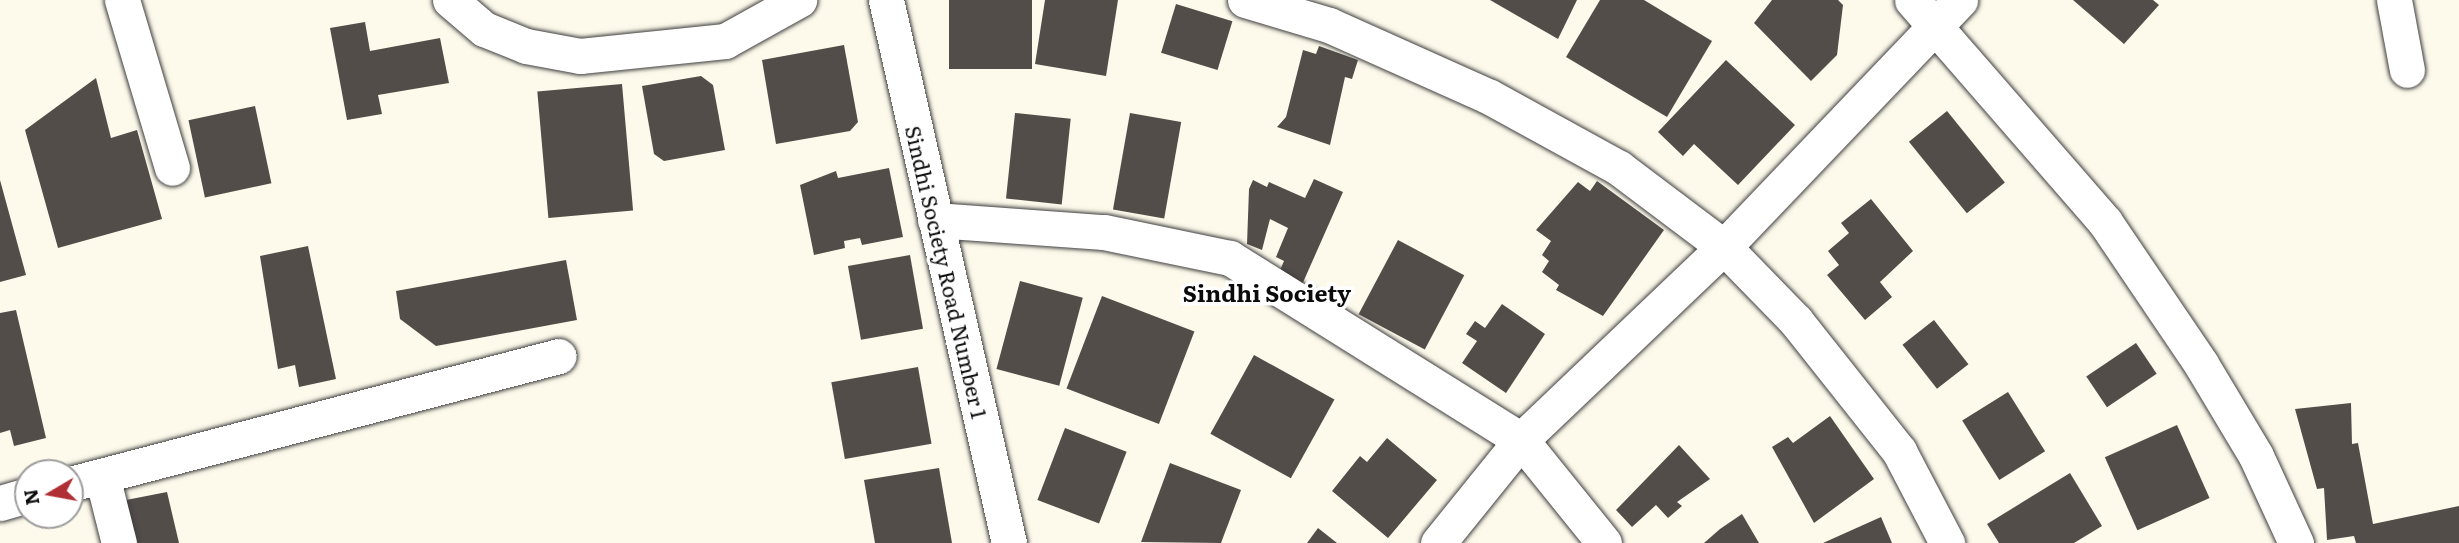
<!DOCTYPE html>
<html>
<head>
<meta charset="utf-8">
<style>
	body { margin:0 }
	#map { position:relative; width:2459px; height:543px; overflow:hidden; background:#fdfaeb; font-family:Literata,serif }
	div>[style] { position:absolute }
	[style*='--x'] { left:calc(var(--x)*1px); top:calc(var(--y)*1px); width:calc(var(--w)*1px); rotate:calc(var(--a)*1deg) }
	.building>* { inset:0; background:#534d49; transform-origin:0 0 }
	.roads { filter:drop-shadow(0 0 2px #3e3e3e) drop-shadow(0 0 2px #3e3e3e) }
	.minor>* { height:35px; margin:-17.5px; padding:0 17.5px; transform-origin:17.5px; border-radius:17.5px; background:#fff }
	span { translate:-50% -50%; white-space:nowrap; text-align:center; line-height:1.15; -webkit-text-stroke:7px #fff; paint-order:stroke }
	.street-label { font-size:21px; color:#0b0b0b }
	.neighbourhood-label { font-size:23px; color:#0b0b0b; font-weight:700 }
	.north { position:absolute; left:14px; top:459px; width:70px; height:70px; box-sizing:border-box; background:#fff; border:2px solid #9d9d9d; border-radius:50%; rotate:260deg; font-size:19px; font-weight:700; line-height:28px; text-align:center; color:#0b0b0b }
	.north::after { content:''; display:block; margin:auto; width:24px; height:32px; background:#b02f34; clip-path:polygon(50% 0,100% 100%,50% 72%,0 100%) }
</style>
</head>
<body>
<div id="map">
	<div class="building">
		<div style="left:949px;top:0;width:83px;height:69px"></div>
		<div style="clip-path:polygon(1045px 0,1118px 0,1106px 76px,1035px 64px)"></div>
		<div style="clip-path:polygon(1490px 0,1577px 0,1558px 39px)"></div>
		<div style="clip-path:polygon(1600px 0,1644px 0,1712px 41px,1667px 117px,1566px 57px)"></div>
		<div style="clip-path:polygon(1772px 0,1838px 0,1843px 5px,1837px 55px,1811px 81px,1754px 23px)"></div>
		<div style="clip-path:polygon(2073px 0,2153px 0,2159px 5px,2124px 44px)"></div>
		<div style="left:1176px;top:4px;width:59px;height:51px;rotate:17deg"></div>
		<div style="clip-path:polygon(365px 22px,370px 51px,440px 38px,449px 83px,378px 95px,382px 114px,347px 120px,330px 28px)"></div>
		<div style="clip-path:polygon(844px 45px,858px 122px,850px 131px,776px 144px,762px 60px)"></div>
		<div style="clip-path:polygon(1319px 46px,1358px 60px,1352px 79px,1345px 77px,1330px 145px,1277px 127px,1286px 117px,1303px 50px,1316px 54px)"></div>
		<div style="clip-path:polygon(1726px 60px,1795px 125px,1738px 185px,1694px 144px,1683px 156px,1658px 132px)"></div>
		<div style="clip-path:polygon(701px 76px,713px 85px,725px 150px,664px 161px,654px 154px,642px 86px)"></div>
		<div style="clip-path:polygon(96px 78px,111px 138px,137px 130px,162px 219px,58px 248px,25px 130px)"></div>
		<div style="left:622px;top:84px;width:127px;height:85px;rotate:85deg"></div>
		<div style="left:255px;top:106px;width:79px;height:68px;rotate:78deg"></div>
		<div style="left:1947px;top:111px;width:92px;height:49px;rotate:51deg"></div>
		<div style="left:1015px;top:113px;width:56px;height:86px;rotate:6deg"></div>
		<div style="left:1130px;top:113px;width:52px;height:98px;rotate:10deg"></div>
		<div style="clip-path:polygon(889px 168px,903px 237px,862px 245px,860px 238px,844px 241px,845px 248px,814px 255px,800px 185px,836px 171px,838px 178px)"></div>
		<div style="clip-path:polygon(1314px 179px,1343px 192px,1301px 287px,1277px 277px,1284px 261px,1276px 257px,1288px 228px,1270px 219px,1262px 250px,1247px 244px,1249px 189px,1253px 180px,1267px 187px,1269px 182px,1305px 198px)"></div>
		<div style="clip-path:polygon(0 180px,26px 275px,0 282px)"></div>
		<div style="clip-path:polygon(1597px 181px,1664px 230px,1603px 316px,1556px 290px,1559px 285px,1542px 272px,1549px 261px,1542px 255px,1551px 241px,1536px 230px,1578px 182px,1590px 191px)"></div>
		<div style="clip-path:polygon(1871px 199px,1913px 251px,1880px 282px,1892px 297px,1865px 320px,1827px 275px,1839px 265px,1828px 251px,1849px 233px,1841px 223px)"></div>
		<div style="left:1398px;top:240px;width:75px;height:84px;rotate:28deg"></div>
		<div style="clip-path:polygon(308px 246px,336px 379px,299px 387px,295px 365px,278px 369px,260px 256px)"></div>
		<div style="left:910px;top:255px;width:75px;height:63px;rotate:80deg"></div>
		<div style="clip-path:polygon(566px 260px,577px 320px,436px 346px,400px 319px,396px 291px)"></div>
		<div style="left:1020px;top:281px;width:65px;height:91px;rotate:15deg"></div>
		<div style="left:1102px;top:296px;width:99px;height:99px;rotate:21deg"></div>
		<div style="clip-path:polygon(1502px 304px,1545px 334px,1506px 393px,1462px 363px,1477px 341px,1466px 334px,1475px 321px,1485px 328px)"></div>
		<div style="clip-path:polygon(16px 310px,46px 438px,14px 446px,10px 430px,0 433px,0 313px)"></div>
		<div style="left:1934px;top:320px;width:56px;height:40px;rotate:52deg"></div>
		<div style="left:2136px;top:343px;width:37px;height:60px;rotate:56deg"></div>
		<div style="left:1254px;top:355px;width:92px;height:90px;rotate:29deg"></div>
		<div style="left:918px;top:367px;width:78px;height:88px;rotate:80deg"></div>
		<div style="left:2008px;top:392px;width:70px;height:54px;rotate:58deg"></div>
		<div style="clip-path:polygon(2351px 403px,2352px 444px,2358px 443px,2373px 524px,2459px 506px,2459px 543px,2356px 543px,2354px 536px,2327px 540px,2324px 488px,2317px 489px,2295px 409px)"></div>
		<div style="clip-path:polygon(1830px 416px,1874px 479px,1814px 523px,1772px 447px,1788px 437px,1793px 443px)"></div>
		<div style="left:2177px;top:425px;width:80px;height:79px;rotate:66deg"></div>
		<div style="left:1065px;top:428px;width:66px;height:77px;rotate:21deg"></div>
		<div style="clip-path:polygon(1387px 438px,1437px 480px,1388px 538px,1332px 491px,1360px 456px,1367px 462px)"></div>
		<div style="clip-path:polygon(1679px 445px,1710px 479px,1677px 502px,1682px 506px,1668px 518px,1656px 505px,1632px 527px,1616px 510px)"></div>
		<div style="clip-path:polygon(1170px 463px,1241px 490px,1221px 543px,1141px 542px)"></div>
		<div style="clip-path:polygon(939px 468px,952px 543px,875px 543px,864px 480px)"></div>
		<div style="clip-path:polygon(2070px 473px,2102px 526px,2074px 543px,1999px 543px,1987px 524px)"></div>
		<div style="clip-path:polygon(167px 492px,179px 543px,129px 543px,121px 501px)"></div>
		<div style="clip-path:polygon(1742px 514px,1759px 543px,1704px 543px,1720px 529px)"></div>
		<div style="clip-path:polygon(1881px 517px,1892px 543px,1823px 543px)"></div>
		<div style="clip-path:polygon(1318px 528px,1337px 543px,1307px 543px)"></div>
	</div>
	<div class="roads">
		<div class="minor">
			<div style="--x:122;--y:0;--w:175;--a:73.4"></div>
			<div style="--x:450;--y:0;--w:45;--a:40.5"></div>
			<div style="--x:484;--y:29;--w:45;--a:22"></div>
			<div style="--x:526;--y:46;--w:55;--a:10.5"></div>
			<div style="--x:580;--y:56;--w:146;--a:-5.9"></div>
			<div style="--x:725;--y:41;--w:85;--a:-29"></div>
			<div style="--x:886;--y:0;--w:557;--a:77.24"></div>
			<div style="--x:1245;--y:0;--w:88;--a:16.6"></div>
			<div style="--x:1329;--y:25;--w:176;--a:24.1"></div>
			<div style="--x:1490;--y:97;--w:147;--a:28.8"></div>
			<div style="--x:1619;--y:168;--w:131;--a:37"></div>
			<div style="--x:1724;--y:247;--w:103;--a:45.8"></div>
			<div style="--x:1796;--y:321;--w:166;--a:51.6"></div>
			<div style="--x:1899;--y:451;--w:104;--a:62.4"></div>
			<div style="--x:1912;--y:0;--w:294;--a:49"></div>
			<div style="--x:2105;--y:222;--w:171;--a:55.9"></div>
			<div style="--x:2201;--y:364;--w:107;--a:59.1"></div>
			<div style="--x:2256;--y:456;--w:96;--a:65.3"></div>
			<div style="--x:2394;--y:0;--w:71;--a:79.5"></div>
			<div style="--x:935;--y:220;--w:169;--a:4.1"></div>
			<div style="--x:1104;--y:232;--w:129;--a:11.7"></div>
			<div style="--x:1230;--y:258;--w:343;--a:32"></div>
			<div style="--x:1521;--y:440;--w:132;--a:51.1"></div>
			<div style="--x:102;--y:476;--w:69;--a:75.8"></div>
			<div style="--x:70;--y:484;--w:505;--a:-14.67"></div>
			<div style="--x:0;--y:503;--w:29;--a:-16"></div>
			<div style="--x:1438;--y:543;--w:132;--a:-51.1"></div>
			<div style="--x:1521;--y:440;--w:280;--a:-43.6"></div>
			<div style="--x:1724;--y:247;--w:342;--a:-46.3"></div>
		</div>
	</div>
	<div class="street-label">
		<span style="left:947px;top:272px;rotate:77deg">Sindhi Society Road Number 1</span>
	</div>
	<div class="neighbourhood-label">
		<span style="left:1267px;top:292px">Sindhi Society</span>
	</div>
	<div class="north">N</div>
</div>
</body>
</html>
